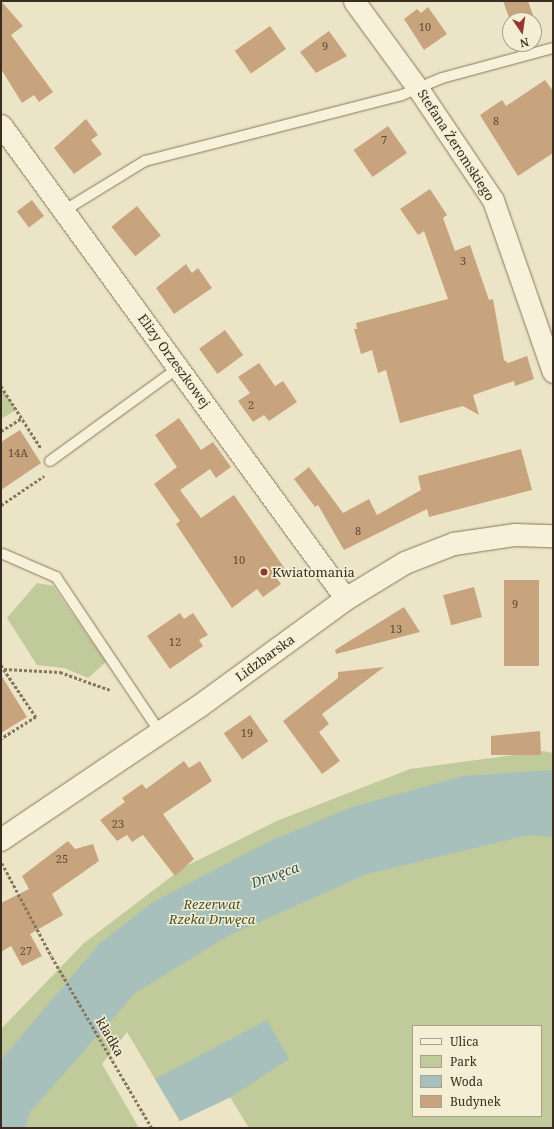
<!DOCTYPE html>
<html>
<head>
<meta charset="utf-8">
<style>
	body { margin:0 }
	#map { position:relative; width:554px; height:1129px; overflow:hidden; background:#ece4c6; font-family:"Noto Serif",serif }
	div>[style] { position:absolute }
	[style*='--x'] { left:calc(var(--x)*1px); top:calc(var(--y)*1px); width:calc(var(--w)*1px); rotate:calc(var(--a)*1deg) }
	.green>* { inset:0; background:#c0ca9a }
	.water>* { inset:0; background:#a7c0bb }
	.building>* { inset:0; background:#c8a47e; transform-origin:0 0 }
	.path>* { height:2.5px; margin-top:-1.25px; transform-origin:0; background:repeating-linear-gradient(90deg,#87775d 0 3px,transparent 0 5px) }
	.roads { filter:drop-shadow(0 0 1px #87775d) drop-shadow(0 0 1px #87775d) }
	.service>* { height:10px; margin:-5px; padding:0 5px; transform-origin:5px; border-radius:5px; background:#f7f1d9 }
	.minor>* { height:21px; margin:-10.5px; padding:0 10.5px; transform-origin:10.5px; border-radius:10.5px; background:#f7f1d9 }
	.secondary>* { height:22px; margin:-11px; padding:0 11px; transform-origin:11px; border-radius:11px; background:#f7f1d9 }
	.dots>* { width:11px; height:11px; translate:-50% -50%; box-sizing:border-box; border:2px solid #f4eed5; border-radius:50% }
	span { translate:-50% -50%; white-space:nowrap; text-align:center; line-height:1.15; -webkit-text-stroke:3px #f4eed5; paint-order:stroke }
	.number-label { font-size:11px; color:#5c4b38 }
	.number-label span { -webkit-text-stroke-width:0 }
	.street-label { font-size:13px; color:#382d20 }
	.poi-label { font-size:13px; color:#382d20 }
	.left { translate:0 -50%; text-align:left }
	.park-label { font-size:13px; color:#445327; font-style:italic }
	.water-label { font-size:14px; color:#305657; font-style:italic }
	.frame { position:absolute; inset:0; border:2px solid #382d20; pointer-events:none }
	.legend { position:absolute; left:412px; top:1025px; width:130px; height:92px; box-sizing:border-box; background:#f4eed5; border:1px solid #a9a18d; margin:0; padding:5px 7px; list-style:none; font-size:12px; color:#382d20 }
	.legend li { display:flex; align-items:center; gap:8px; height:20px }
	.legend b { width:20px; border:1px solid #a9a18d }
	.north { position:absolute; left:502px; top:12px; width:40px; height:40px; box-sizing:border-box; background:#f4eed5; border:1px solid #a9a18d; border-radius:50%; rotate:167deg; font-size:11px; font-weight:700; line-height:16px; text-align:center; color:#382d20 }
	.north::after { content:''; display:block; margin:auto; width:14px; height:18px; background:#933830; clip-path:polygon(50% 0,100% 100%,50% 72%,0 100%) }
</style>
</head>
<body>
<div id="map">
	<div class="green">
		<div style="clip-path:polygon(1px 388px,16px 410px,1px 419px)"></div>
		<div style="clip-path:polygon(37px 583px,53px 586px,106px 662px,88px 678px,64px 668px,37px 665px,7px 618px)"></div>
		<div style="clip-path:polygon(evenodd,543px 751px,553px 753px,553px 1128px,249px 1128px,230px 1097px,180px 1121px,127px 1032px,102px 1064px,139px 1128px,1px 1128px,1px 1029px,84px 943px,184px 867px,279px 820px,410px 769px,543px 751px,413px 1026px,541px 1026px,541px 1116px,413px 1116px,413px 1026px)"></div>
	</div>
	<div class="water">
		<div style="clip-path:polygon(553px 770px,553px 837px,529px 835px,367px 874px,228px 936px,135px 993px,31px 1111px,25px 1128px,1px 1128px,1px 1060px,101px 942px,153px 902px,272px 840px,352px 807px,463px 776px)"></div>
		<div style="clip-path:polygon(267px 1020px,289px 1059px,231px 1097px,180px 1121px,155px 1079px)"></div>
	</div>
	<div class="building">
		<div style="clip-path:polygon(1px 1px,23px 26px,11px 35px,53px 92px,39px 102px,34px 95px,22px 103px,1px 69px)"></div>
		<div style="clip-path:polygon(503px 1px,528px 1px,533px 15px,510px 20px)"></div>
		<div style="clip-path:polygon(428px 7px,447px 34px,424px 50px,404px 19px,417px 9px,421px 13px)"></div>
		<div style="left:270px;top:26px;width:28px;height:43px;rotate:55deg"></div>
		<div style="clip-path:polygon(329px 31px,347px 56px,316px 73px,300px 52px)"></div>
		<div style="clip-path:polygon(545px 80px,553px 91px,553px 153px,518px 176px,480px 115px,502px 100px,506px 106px)"></div>
		<div style="clip-path:polygon(86px 119px,98px 135px,91px 140px,102px 154px,74px 174px,54px 148px)"></div>
		<div style="left:388px;top:126px;width:33px;height:42px;rotate:55deg"></div>
		<div style="clip-path:polygon(430px 189px,447px 215px,443px 218px,455px 251px,470px 245px,489px 300px,493px 299px,504px 360px,508px 363px,527px 356px,534px 379px,515px 386px,514px 381px,473px 395px,479px 415px,463px 406px,400px 423px,386px 370px,378px 373px,372px 350px,361px 354px,354px 329px,357px 329px,356px 323px,448px 299px,424px 231px,418px 235px,400px 209px)"></div>
		<div style="left:32px;top:200px;width:20px;height:19px;rotate:53deg"></div>
		<div style="left:137px;top:206px;width:38px;height:33px;rotate:51deg"></div>
		<div style="clip-path:polygon(186px 264px,192px 273px,198px 268px,212px 288px,174px 314px,156px 288px)"></div>
		<div style="left:225px;top:330px;width:31px;height:32px;rotate:54deg"></div>
		<div style="clip-path:polygon(259px 363px,275px 386px,283px 381px,297px 402px,269px 421px,264px 415px,253px 422px,238px 401px,250px 393px,238px 377px)"></div>
		<div style="clip-path:polygon(179px 418px,201px 450px,213px 442px,231px 467px,216px 478px,210px 469px,180px 490px,201px 518px,234px 495px,285px 569px,275px 576px,281px 584px,263px 597px,257px 589px,232px 608px,176px 524px,180px 521px,154px 484px,177px 467px,155px 435px)"></div>
		<div style="clip-path:polygon(20px 430px,41px 463px,1px 490px,1px 442px)"></div>
		<div style="clip-path:polygon(521px 449px,532px 490px,429px 517px,427px 509px,344px 550px,318px 505px,315px 507px,294px 479px,309px 467px,343px 513px,369px 499px,377px 515px,421px 490px,418px 476px)"></div>
		<div style="left:504px;top:580px;width:35px;height:86px"></div>
		<div style="left:474px;top:587px;width:31px;height:32px;rotate:75deg"></div>
		<div style="clip-path:polygon(404px 607px,420px 632px,336px 654px,335px 650px)"></div>
		<div style="clip-path:polygon(180px 613px,184px 619px,193px 613px,208px 635px,199px 640px,203px 646px,170px 669px,147px 636px)"></div>
		<div style="clip-path:polygon(384px 667px,322px 714px,329px 724px,319px 732px,340px 761px,322px 774px,283px 721px,338px 678px,338px 672px)"></div>
		<div style="clip-path:polygon(1px 675px,27px 717px,1px 733px)"></div>
		<div style="left:250px;top:715px;width:32px;height:32px;rotate:55deg"></div>
		<div style="clip-path:polygon(540px 731px,541px 755px,491px 755px,491px 736px)"></div>
		<div style="clip-path:polygon(184px 761px,189px 768px,200px 761px,212px 781px,163px 814px,194px 859px,175px 876px,143px 835px,132px 842px,127px 835px,117px 841px,100px 820px,125px 802px,122px 798px,142px 784px,146px 789px)"></div>
		<div style="clip-path:polygon(68px 841px,75px 849px,93px 844px,99px 861px,52px 894px,63px 915px,30px 934px,42px 956px,22px 966px,11px 946px,1px 952px,1px 903px,29px 889px,22px 876px)"></div>
	</div>
	<div class="path">
		<div style="--x:1;--y:386;--w:74;--a:57.2"></div>
		<div style="--x:1;--y:431;--w:25;--a:-32"></div>
		<div style="--x:1;--y:505;--w:52;--a:-34"></div>
		<div style="--x:1;--y:665;--w:63;--a:56.1"></div>
		<div style="--x:36;--y:717;--w:41;--a:147.8"></div>
		<div style="--x:4;--y:669;--w:56;--a:3.1"></div>
		<div style="--x:60;--y:672;--w:53;--a:19.8"></div>
		<div style="--x:2;--y:863;--w:106;--a:62"></div>
		<div style="--x:52;--y:957;--w:198;--a:59.7"></div>
	</div>
	<div class="roads">
		<div class="service">
			<div style="--x:65;--y:210;--w:94;--a:-31.5"></div>
			<div style="--x:145;--y:161;--w:265;--a:-14.4"></div>
			<div style="--x:402;--y:95;--w:43;--a:-23"></div>
			<div style="--x:442;--y:78;--w:115;--a:-15.1"></div>
			<div style="--x:50;--y:461;--w:158;--a:-36"></div>
			<div style="--x:3;--y:554;--w:58;--a:23.5"></div>
			<div style="--x:56;--y:577;--w:189;--a:56.2"></div>
		</div>
		<div class="minor">
			<div style="--x:354;--y:1;--w:110;--a:53.9"></div>
			<div style="--x:419;--y:90;--w:133;--a:56.1"></div>
			<div style="--x:493;--y:200;--w:182;--a:70.8"></div>
			<div style="--x:1;--y:125;--w:586;--a:53.95"></div>
		</div>
		<div class="secondary">
			<div style="--x:1;--y:840;--w:240;--a:-34"></div>
			<div style="--x:200;--y:706;--w:181;--a:-36.2"></div>
			<div style="--x:346;--y:599;--w:69;--a:-31.4"></div>
			<div style="--x:405;--y:563;--w:53;--a:-21.2"></div>
			<div style="--x:454;--y:544;--w:62;--a:-8.4"></div>
			<div style="--x:515;--y:535;--w:38;--a:2"></div>
		</div>
	</div>
	<div class="dots">
		<div style="left:264px;top:572px;background:#933830"></div>
	</div>
	<div class="number-label">
		<span style="left:425px;top:27px">10</span>
		<span style="left:325px;top:46px">9</span>
		<span style="left:496px;top:121px">8</span>
		<span style="left:384px;top:140px">7</span>
		<span style="left:463px;top:261px">3</span>
		<span style="left:251px;top:405px">2</span>
		<span style="left:18px;top:453px">14A</span>
		<span style="left:358px;top:531px">8</span>
		<span style="left:239px;top:560px">10</span>
		<span style="left:515px;top:604px">9</span>
		<span style="left:396px;top:629px">13</span>
		<span style="left:175px;top:642px">12</span>
		<span style="left:247px;top:733px">19</span>
		<span style="left:118px;top:824px">23</span>
		<span style="left:62px;top:859px">25</span>
		<span style="left:26px;top:951px">27</span>
	</div>
	<div class="street-label">
		<span style="left:456px;top:145px;rotate:57deg">Stefana Żeromskiego</span>
		<span style="left:174px;top:361px;rotate:54deg">Elizy Orzeszkowej</span>
		<span style="left:265px;top:658px;rotate:-36deg">Lidzbarska</span>
		<span style="left:110px;top:1037px;rotate:60deg">kładka</span>
	</div>
	<div class="poi-label">
		<span class="left" style="left:272px;top:572px">Kwiatomania</span>
	</div>
	<div class="park-label">
		<span style="left:212px;top:912px">Rezerwat<br>Rzeka Drwęca</span>
	</div>
	<div class="water-label">
		<span style="left:275px;top:875px;rotate:-20deg">Drwęca</span>
	</div>
	<div class="frame"></div>
	<ul class="legend">
	<li><b style="height:5px;background:#f7f1d9"></b>Ulica</li>
	<li><b style="height:11px;background:#c0ca9a"></b>Park</li>
	<li><b style="height:11px;background:#a7c0bb"></b>Woda</li>
	<li><b style="height:11px;background:#c8a47e"></b>Budynek</li>
	</ul>
	<div class="north">N</div>
</div>
</body>
</html>
